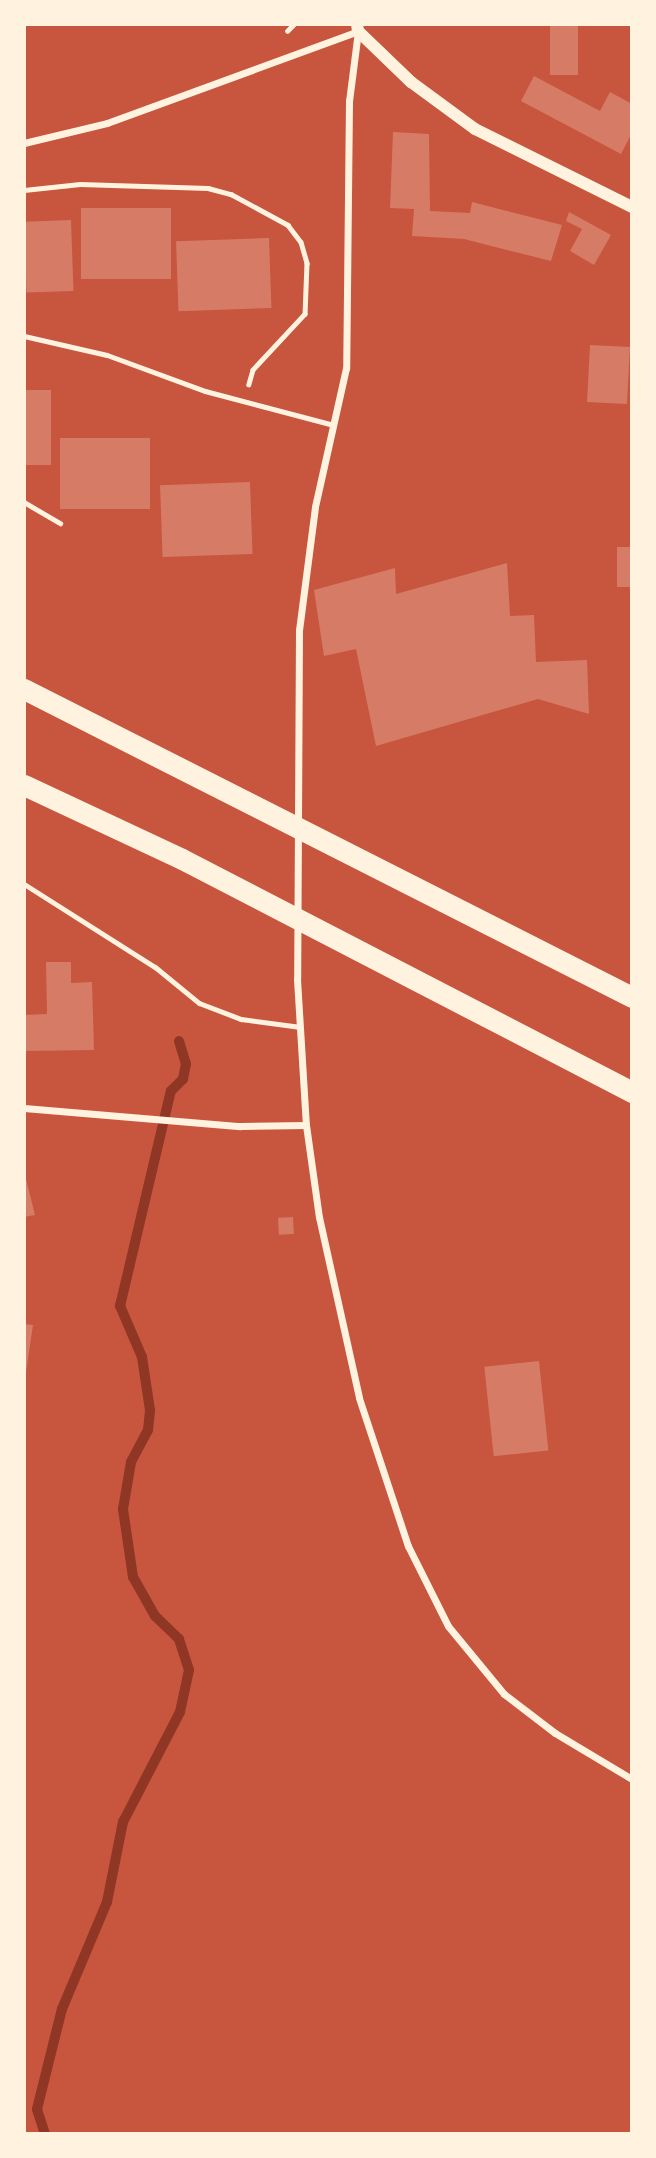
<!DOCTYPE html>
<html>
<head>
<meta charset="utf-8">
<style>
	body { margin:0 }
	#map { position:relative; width:656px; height:2158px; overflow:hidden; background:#c8553d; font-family:"Times New Roman",serif }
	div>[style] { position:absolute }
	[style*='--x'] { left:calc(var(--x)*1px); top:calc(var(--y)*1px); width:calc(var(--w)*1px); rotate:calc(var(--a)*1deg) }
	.stream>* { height:10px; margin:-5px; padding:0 5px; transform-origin:5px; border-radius:5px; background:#8f3625 }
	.building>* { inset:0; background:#d67c66; transform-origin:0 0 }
	.path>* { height:4.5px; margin:-2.25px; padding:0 2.25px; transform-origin:2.25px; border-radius:2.25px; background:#fff3e0 }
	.service>* { height:5px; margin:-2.5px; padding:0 2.5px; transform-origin:2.5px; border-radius:2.5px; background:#fff3e0 }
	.minor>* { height:7px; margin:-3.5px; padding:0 3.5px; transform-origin:3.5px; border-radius:3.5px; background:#fff3e0 }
	.tertiary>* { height:12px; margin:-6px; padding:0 6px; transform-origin:6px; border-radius:6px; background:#fff3e0 }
	.motorway>* { height:21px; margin:-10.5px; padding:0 10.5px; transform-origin:10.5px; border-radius:10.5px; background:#fff3e0 }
	span { translate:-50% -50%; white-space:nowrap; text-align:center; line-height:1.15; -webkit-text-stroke:6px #fff3e0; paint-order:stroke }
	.frame { position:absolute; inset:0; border:26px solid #fff3e0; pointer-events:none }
</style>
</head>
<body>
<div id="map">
	<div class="stream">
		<div style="--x:45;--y:2134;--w:26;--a:-108"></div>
		<div style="--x:37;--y:2109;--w:103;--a:-76"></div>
		<div style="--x:62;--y:2009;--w:116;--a:-67.2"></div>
		<div style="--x:107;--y:1902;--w:82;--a:-78.7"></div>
		<div style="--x:123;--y:1822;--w:124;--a:-62.6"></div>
		<div style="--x:180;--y:1712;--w:43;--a:-77.9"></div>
		<div style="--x:189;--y:1670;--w:33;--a:-108"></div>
		<div style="--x:179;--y:1639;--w:33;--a:-136"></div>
		<div style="--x:155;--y:1616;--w:45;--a:-119.4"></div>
		<div style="--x:133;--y:1577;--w:69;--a:-98.4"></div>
		<div style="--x:123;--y:1509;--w:48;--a:-80.3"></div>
		<div style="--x:131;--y:1462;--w:36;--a:-62"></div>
		<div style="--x:148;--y:1430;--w:20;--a:-84"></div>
		<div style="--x:150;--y:1410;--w:54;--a:-98.6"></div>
		<div style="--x:142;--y:1357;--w:56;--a:-113.3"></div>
		<div style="--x:120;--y:1306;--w:221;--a:-76.7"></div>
		<div style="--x:171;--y:1091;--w:17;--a:-45"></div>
		<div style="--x:183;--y:1079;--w:15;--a:-79"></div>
		<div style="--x:186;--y:1064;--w:24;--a:-107"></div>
	</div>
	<div class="building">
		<div style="left:550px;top:24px;width:28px;height:51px"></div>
		<div style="clip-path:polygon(534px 76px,600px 111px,610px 92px,632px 104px,632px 133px,621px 154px,521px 101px)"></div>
		<div style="clip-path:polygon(393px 132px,429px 134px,430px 211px,470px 213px,472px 202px,562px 225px,551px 261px,464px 239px,412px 236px,414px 209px,390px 208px)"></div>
		<div style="left:81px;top:208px;width:90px;height:71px"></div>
		<div style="clip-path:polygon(569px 212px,611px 235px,594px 265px,570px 251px,582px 229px,566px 221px)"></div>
		<div style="left:71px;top:220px;width:71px;height:47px;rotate:88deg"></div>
		<div style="left:269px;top:238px;width:70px;height:93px;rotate:88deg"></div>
		<div style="left:590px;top:345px;width:40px;height:57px;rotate:3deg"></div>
		<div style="left:24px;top:390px;width:27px;height:75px"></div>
		<div style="left:150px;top:438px;width:71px;height:90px;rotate:90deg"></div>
		<div style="left:250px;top:482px;width:72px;height:90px;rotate:88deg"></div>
		<div style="left:617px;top:547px;width:15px;height:40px"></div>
		<div style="clip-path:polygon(507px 563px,510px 616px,534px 615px,536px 662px,587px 660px,589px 714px,538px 699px,376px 746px,356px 649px,324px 656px,314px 590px,395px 568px,396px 594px)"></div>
		<div style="clip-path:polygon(46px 962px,71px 962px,71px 983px,92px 982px,94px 1050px,24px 1051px,24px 1015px,47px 1014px)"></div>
		<div style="clip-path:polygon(24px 1171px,35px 1215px,24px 1217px)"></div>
		<div style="left:293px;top:1217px;width:17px;height:15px;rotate:87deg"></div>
		<div style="clip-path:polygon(24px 1324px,33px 1325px,26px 1372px,24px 1372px)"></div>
		<div style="left:539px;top:1361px;width:90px;height:55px;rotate:84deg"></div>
	</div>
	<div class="path">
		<div style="--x:287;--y:31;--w:10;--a:-45"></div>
		<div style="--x:24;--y:190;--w:56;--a:-6.1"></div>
		<div style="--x:80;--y:184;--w:128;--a:1.8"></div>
		<div style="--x:208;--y:188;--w:24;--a:15"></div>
		<div style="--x:231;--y:194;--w:65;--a:28.5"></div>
		<div style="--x:288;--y:225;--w:21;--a:53"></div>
		<div style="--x:301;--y:242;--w:22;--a:74"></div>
		<div style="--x:307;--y:263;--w:51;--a:92.2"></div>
		<div style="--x:305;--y:314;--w:76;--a:132.9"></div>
		<div style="--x:253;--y:370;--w:15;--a:106"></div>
		<div style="--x:24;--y:502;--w:42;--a:30.3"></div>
	</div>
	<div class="service">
		<div style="--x:24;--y:336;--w:85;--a:12.9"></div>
		<div style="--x:107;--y:355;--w:104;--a:20.2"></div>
		<div style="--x:205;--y:391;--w:133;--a:14.8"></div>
		<div style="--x:24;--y:884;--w:155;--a:32.4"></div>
		<div style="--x:155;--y:967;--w:57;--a:39.3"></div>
		<div style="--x:199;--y:1003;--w:45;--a:20.9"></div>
		<div style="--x:241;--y:1019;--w:60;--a:7.7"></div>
	</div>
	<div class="minor">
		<div style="--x:24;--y:143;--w:85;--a:-13.5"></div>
		<div style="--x:107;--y:123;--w:267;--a:-20.1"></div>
		<div style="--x:358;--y:31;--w:71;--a:97.3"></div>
		<div style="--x:349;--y:101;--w:267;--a:90.6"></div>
		<div style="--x:346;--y:368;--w:142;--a:102.6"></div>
		<div style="--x:315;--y:507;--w:124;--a:97.4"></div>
		<div style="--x:299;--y:630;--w:349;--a:90.3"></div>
		<div style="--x:297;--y:979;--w:146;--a:86.5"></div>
		<div style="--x:306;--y:1125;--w:93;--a:82"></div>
		<div style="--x:319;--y:1217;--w:185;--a:77.5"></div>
		<div style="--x:359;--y:1398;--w:156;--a:71.7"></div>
		<div style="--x:408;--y:1546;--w:89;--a:63.4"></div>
		<div style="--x:448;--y:1626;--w:88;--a:50.5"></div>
		<div style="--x:504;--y:1694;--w:64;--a:37.4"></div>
		<div style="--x:555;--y:1733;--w:90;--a:30.9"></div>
		<div style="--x:24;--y:1108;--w:217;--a:4.8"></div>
		<div style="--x:240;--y:1126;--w:66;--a:-0.9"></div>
	</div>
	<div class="tertiary">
		<div style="--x:357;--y:24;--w:7;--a:82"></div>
		<div style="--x:358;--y:31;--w:74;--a:43.9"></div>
		<div style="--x:411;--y:82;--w:79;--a:36.3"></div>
		<div style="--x:475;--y:129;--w:175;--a:26.4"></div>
	</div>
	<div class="motorway">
		<div style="--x:24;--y:689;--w:682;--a:26.87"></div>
		<div style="--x:24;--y:785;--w:174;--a:25.1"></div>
		<div style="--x:182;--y:859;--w:507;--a:27.37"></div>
	</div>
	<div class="frame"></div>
</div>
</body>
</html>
